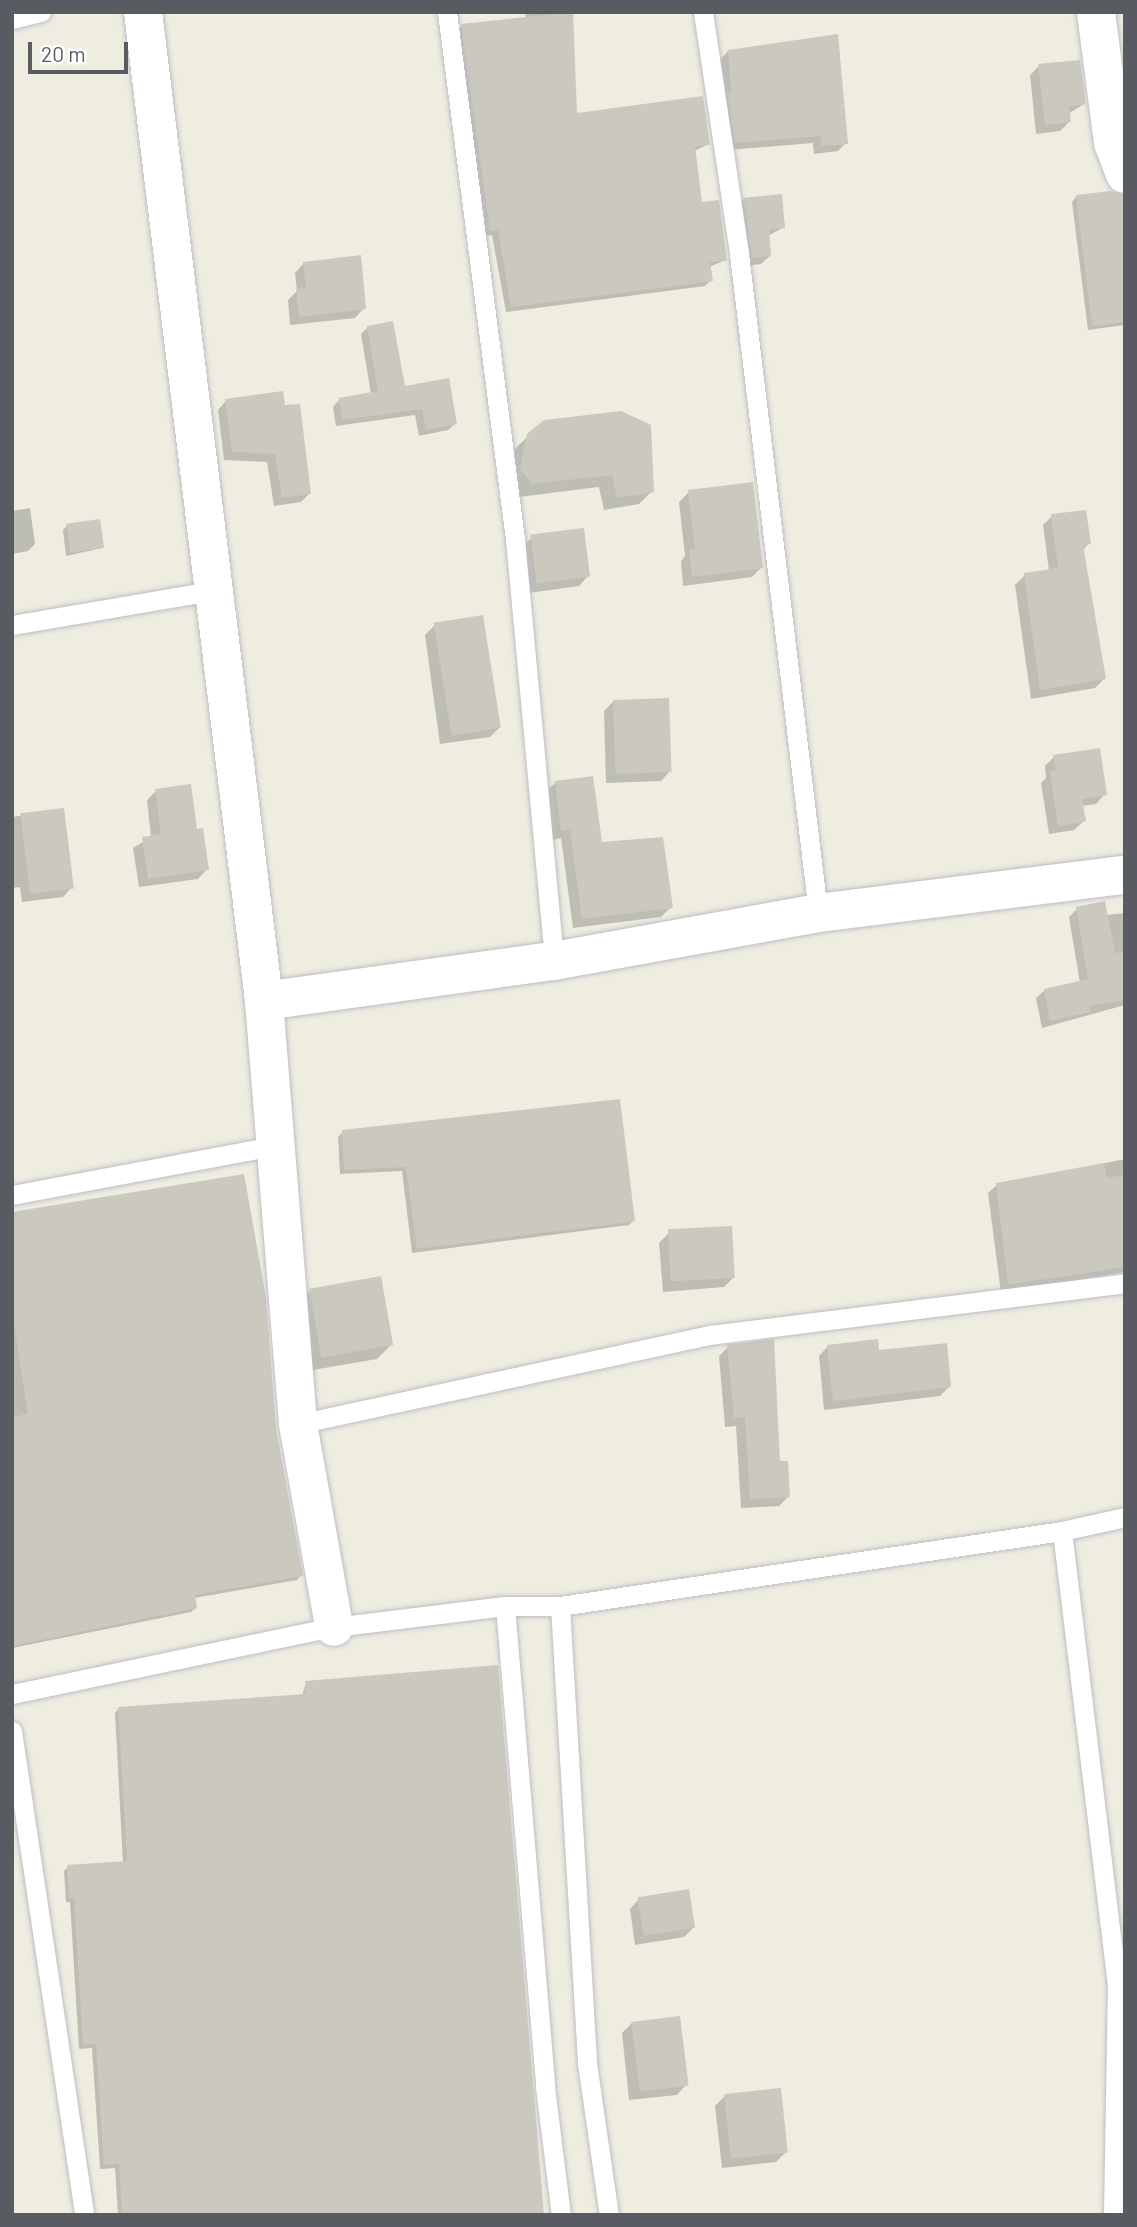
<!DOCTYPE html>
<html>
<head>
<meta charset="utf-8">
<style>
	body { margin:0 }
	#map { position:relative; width:1137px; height:2227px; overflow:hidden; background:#eeede0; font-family:Barlow,sans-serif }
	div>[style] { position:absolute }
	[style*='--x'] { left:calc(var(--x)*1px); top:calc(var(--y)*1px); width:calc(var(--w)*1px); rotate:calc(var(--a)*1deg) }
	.shadow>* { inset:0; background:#0003 }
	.building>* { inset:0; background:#cbc9bf; transform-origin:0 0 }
	.roads { filter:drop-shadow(0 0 2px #bdbec5) drop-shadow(0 0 2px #bdbec5) }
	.lane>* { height:19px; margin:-9.5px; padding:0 9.5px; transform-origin:9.5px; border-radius:9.5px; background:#fff }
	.street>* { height:38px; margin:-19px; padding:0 19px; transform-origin:19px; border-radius:19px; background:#fff }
	.secondary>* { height:38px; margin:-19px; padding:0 19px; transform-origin:19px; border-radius:19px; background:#fff }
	span { translate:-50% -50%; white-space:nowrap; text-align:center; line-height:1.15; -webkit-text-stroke:6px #fff; paint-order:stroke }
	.frame { position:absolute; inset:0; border:14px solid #595b63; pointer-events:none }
	.scale { position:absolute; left:28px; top:42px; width:100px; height:32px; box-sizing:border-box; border:4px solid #595b63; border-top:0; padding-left:9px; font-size:21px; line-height:24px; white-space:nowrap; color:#595b63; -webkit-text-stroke:5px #fff; paint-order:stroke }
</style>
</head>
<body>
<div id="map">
	<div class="shadow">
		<div style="clip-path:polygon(525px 12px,571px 12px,575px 115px,709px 144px,694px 151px,701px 203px,726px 260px,709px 267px,711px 280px,705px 286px,506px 312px,492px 235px,485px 236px,456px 32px,462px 26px,526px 17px)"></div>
		<div style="clip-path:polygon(728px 51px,846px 143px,838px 151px,814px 154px,813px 143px,727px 150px,720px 60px)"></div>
		<div style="clip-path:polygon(1039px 66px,1084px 104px,1068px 114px,1069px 122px,1060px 131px,1036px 134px,1030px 75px)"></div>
		<div style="clip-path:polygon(1125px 195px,1125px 325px,1088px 330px,1072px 202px,1076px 197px)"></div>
		<div style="clip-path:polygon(744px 199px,784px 227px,768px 236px,770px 256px,761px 264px,744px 266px,736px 207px)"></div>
		<div style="clip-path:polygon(304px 263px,364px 308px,355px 318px,290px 325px,288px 300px,297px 291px,295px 273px)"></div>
		<div style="clip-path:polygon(368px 327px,403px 388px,455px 424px,448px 430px,419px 436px,415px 415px,336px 426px,333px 407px,339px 400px,371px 394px,361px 334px)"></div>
		<div style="clip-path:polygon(226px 401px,283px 407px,310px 493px,301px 502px,274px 506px,267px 462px,224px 460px,218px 410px)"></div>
		<div style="clip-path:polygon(528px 436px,652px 491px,639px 504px,604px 510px,599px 487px,519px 497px,508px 482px,514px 450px)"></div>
		<div style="clip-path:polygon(689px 492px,761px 568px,752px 577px,683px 586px,681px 561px,685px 556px,679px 502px)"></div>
		<div style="clip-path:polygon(30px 508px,35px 544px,28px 551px,12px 554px,12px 511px)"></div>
		<div style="clip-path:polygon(1052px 516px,1089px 543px,1082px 551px,1104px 679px,1095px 688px,1031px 699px,1015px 585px,1025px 575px,1049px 571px,1043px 525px)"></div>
		<div style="clip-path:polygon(67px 526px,102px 548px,66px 556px,63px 530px)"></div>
		<div style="clip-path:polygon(532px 537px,588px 576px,579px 586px,529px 593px,523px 547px)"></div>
		<div style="clip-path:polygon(435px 625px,499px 728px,490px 737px,440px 744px,425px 635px)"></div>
		<div style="clip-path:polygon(614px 701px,670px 771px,661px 781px,606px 783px,604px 711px)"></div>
		<div style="clip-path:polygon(1054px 757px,1105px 794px,1096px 804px,1081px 806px,1084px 821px,1074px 830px,1049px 834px,1041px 783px,1046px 778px,1045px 766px)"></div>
		<div style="clip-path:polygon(555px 783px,601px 844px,671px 907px,661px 917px,573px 928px,561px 838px,552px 840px,546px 792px)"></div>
		<div style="clip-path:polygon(156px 791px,195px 831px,207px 869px,198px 879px,139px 887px,133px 848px,151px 837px,147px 800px)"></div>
		<div style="clip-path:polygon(62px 810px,72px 887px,63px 897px,22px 902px,20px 887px,12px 888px,12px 817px)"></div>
		<div style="clip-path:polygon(1077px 909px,1106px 915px,1125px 913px,1125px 1005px,1042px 1028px,1036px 998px,1045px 990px,1080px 983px,1069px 917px)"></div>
		<div style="clip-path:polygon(343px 1132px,634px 1220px,629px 1225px,412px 1253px,402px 1171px,340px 1174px,338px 1137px)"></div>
		<div style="clip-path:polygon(1125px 1159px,1125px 1272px,1001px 1293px,988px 1193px,997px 1185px)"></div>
		<div style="clip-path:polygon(12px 1215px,275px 1428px,301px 1575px,297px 1580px,194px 1598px,196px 1608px,191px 1612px,12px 1648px)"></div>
		<div style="clip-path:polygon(669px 1233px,733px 1278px,724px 1287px,663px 1292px,659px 1243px)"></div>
		<div style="clip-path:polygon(310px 1291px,391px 1345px,377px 1359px,301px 1372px,296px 1305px)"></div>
		<div style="clip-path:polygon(828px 1346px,878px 1352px,949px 1387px,940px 1396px,824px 1410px,819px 1356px)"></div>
		<div style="clip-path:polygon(728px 1347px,778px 1463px,789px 1496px,779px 1506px,741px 1508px,736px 1426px,725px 1427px,719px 1356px)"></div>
		<div style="clip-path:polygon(306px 1683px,541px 2215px,118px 2215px,115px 2168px,100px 2169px,92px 2048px,79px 2049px,70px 1902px,66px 1902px,64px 1871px,68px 1867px,123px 1863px,115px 1713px,119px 1708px,302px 1696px)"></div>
		<div style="clip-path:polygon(639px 1899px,694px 1927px,684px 1937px,635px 1945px,630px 1909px)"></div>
		<div style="clip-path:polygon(632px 2023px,686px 2085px,677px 2095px,629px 2100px,622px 2033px)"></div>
		<div style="clip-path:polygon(725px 2096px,786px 2152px,776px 2162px,722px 2168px,715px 2106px)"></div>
	</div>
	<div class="building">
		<div style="clip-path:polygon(573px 12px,577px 113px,703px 96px,710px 145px,695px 146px,702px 202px,719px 200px,727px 261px,710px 262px,713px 281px,511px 307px,498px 230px,490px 231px,461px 24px)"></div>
		<div style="clip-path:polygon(838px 34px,848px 144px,821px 146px,821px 136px,735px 143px,727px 93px,731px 92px,728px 50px)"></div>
		<div style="clip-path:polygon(1080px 60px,1086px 104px,1069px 106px,1071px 122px,1045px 125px,1038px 64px)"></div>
		<div style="clip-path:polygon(1111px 191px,1125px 195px,1125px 322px,1092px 326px,1076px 195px)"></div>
		<div style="clip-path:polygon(782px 194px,785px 228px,769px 229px,771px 256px,752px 258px,743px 198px)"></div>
		<div style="clip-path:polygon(361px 255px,366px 309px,299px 317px,296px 289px,306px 288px,303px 262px)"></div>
		<div style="clip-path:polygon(393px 321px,405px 386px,449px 378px,457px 424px,426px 430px,422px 409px,342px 420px,339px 398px,378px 391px,367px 326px)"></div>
		<div style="clip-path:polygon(283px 391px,285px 405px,300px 404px,311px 494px,282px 498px,275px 454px,232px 452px,225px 399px)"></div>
		<div style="clip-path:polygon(621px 411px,651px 425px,654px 492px,617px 498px,612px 475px,532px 484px,520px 469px,527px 434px,544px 420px)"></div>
		<div style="clip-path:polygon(753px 482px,763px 568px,692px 577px,689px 549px,695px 549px,688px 490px)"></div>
		<div style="clip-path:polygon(1086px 510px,1091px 544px,1083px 545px,1106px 679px,1040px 690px,1024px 573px,1058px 568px,1051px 514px)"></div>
		<div style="left:100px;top:519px;width:29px;height:34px;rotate:82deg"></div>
		<div style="left:584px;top:528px;width:49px;height:54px;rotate:83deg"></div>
		<div style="left:483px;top:615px;width:114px;height:50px;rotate:81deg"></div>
		<div style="left:669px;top:698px;width:74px;height:56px;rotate:88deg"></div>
		<div style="clip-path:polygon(1100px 748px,1107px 795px,1082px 799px,1086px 821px,1058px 826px,1050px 772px,1056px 770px,1053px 755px)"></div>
		<div style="clip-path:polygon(593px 776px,602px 842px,663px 837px,673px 908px,582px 919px,570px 830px,561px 831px,555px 781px)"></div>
		<div style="clip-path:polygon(191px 784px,197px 829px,203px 828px,209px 870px,148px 879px,142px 837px,161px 834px,155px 789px)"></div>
		<div style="left:64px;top:808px;width:81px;height:44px;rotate:83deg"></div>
		<div style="clip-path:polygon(1105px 901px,1115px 953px,1125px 952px,1125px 1000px,1089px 1006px,1091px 1012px,1050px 1021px,1044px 989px,1088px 979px,1076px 907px)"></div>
		<div style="clip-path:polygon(620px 1099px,635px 1221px,417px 1249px,406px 1167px,344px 1170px,342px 1130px)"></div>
		<div style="clip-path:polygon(1104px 1163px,1107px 1178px,1125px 1175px,1125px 1267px,1008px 1285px,996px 1183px)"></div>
		<div style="clip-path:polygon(244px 1174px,266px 1297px,276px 1428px,303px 1576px,195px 1595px,197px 1608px,12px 1646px,12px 1417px,28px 1414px,12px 1312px,12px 1212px)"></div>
		<div style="left:732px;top:1226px;width:52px;height:64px;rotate:87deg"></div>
		<div style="left:381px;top:1276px;width:70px;height:73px;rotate:80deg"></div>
		<div style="clip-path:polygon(774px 1339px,780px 1461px,788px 1461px,790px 1497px,750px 1499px,745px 1417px,734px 1418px,727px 1345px)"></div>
		<div style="clip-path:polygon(878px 1339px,879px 1350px,947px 1343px,951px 1387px,833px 1401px,827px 1345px)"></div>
		<div style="clip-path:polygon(498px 1665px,544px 2215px,122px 2215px,119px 2164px,104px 2165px,96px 2044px,83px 2045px,74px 1898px,69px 1899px,67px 1865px,127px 1861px,118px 1707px,306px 1694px,305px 1681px)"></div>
		<div style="left:689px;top:1889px;width:39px;height:52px;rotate:81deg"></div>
		<div style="left:680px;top:2016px;width:70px;height:49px;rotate:83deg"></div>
		<div style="left:781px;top:2088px;width:65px;height:57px;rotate:84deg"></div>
	</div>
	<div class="roads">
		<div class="lane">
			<div style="--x:447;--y:12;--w:531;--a:82.65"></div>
			<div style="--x:515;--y:539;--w:424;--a:84.7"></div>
			<div style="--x:703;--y:12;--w:245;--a:81.5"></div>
			<div style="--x:739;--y:254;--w:664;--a:83.16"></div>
			<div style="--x:12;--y:19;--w:30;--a:-14"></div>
			<div style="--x:12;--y:625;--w:202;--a:-9.7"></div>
			<div style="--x:12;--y:1195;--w:268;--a:-10.6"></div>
			<div style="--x:298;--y:1424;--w:422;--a:-12.2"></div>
			<div style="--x:710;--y:1335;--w:418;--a:-7.1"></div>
			<div style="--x:1062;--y:1531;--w:457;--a:83.1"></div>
			<div style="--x:1117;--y:1985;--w:230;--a:91"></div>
			<div style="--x:505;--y:1606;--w:483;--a:85.2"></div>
			<div style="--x:545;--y:2087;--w:129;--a:82.9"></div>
			<div style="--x:560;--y:1606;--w:458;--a:86.6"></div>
			<div style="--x:587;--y:2063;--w:154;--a:81.8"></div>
			<div style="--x:12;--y:1694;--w:329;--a:-11.8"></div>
			<div style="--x:334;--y:1627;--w:172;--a:-7"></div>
			<div style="--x:505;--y:1606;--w:55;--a:0"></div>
			<div style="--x:560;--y:1606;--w:508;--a:-8.5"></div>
			<div style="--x:1062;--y:1531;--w:65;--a:-12.5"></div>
			<div style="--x:12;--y:1731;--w:489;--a:81.5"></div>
		</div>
		<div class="street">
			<div style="--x:1096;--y:12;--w:132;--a:82.6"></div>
			<div style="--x:1113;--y:143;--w:33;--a:69"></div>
			<div style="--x:264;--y:1001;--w:293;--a:-7.9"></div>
			<div style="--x:554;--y:961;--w:268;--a:-10.3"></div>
			<div style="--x:818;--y:913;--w:309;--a:-7.1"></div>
		</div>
		<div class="secondary">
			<div style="--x:143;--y:12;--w:996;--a:83.02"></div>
			<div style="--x:264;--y:1001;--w:424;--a:85.4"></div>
			<div style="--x:298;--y:1424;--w:206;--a:79.9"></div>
		</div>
	</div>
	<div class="frame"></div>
	<div class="scale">20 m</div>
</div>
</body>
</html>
